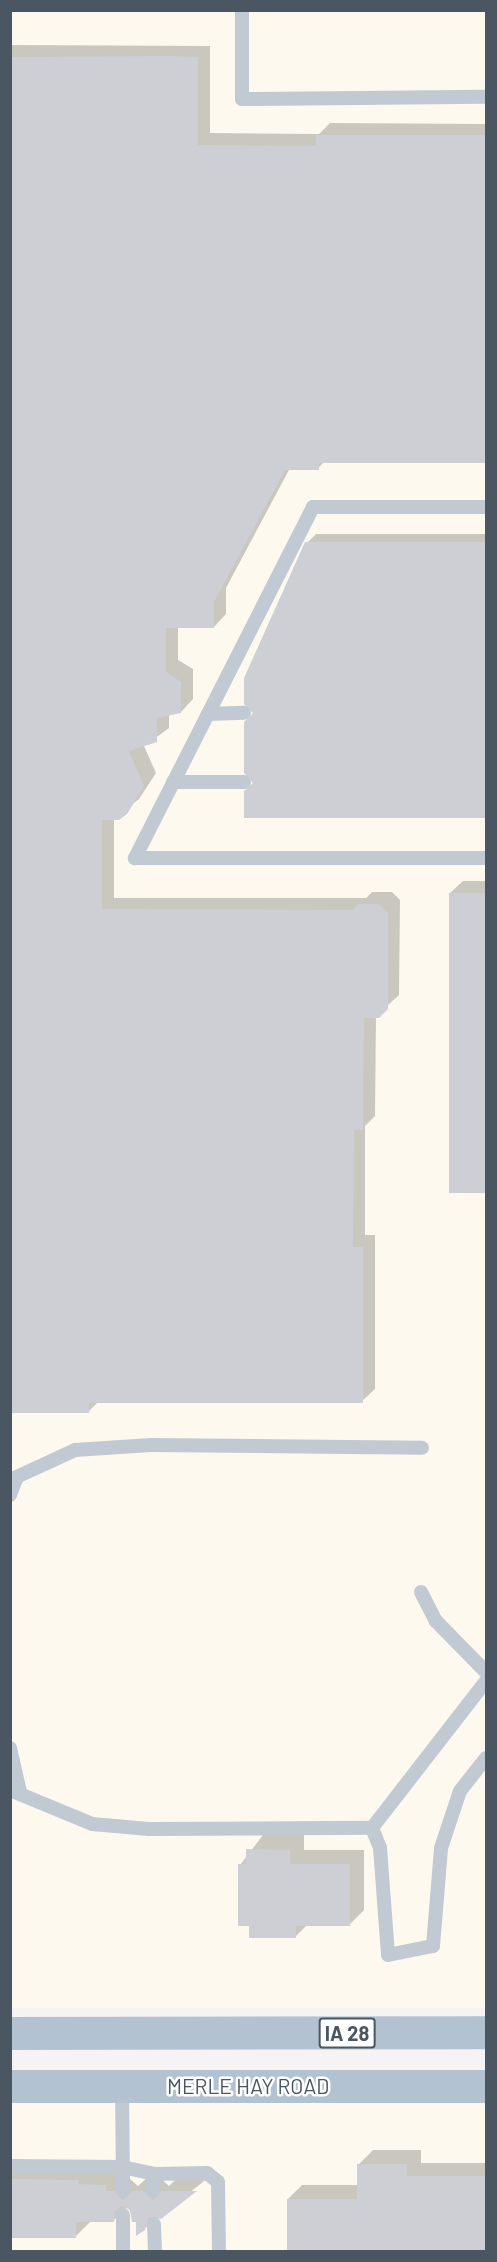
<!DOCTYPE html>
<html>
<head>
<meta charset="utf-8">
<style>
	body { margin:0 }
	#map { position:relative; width:497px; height:2262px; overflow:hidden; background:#f5f3f3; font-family:Barlow,sans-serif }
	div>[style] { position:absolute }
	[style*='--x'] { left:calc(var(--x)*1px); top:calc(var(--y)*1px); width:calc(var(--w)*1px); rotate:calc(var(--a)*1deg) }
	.commercial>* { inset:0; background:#fdf9ef; transform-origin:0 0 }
	.shadow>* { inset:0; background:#0003 }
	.building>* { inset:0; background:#cdcfd5; transform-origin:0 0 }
	.service>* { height:14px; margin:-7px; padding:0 7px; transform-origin:7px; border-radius:7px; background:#c1cad2 }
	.primary>* { height:33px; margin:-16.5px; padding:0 16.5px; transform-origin:16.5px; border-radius:16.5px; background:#b3c2d1 }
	span { translate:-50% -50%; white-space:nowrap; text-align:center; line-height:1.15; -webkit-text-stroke:5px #fff; paint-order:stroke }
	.shield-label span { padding:2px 4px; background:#fff; border:2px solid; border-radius:4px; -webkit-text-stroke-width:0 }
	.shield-label { font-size:20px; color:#4a5661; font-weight:700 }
	.street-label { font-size:21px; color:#4a5661 }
	.frame { position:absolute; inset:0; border:12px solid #4a5661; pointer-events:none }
</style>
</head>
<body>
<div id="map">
	<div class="commercial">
		<div style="left:11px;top:11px;width:475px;height:1997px"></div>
		<div style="left:11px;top:2086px;width:475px;height:166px"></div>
	</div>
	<div class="shadow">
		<div style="clip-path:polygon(10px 45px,210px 46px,210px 133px,319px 134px,330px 123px,486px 124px,486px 462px,325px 461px,318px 468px,290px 468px,226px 588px,226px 614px,214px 627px,178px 627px,178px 660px,193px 669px,193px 699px,181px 712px,169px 714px,169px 728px,144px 746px,156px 773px,139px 799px,114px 819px,114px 898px,366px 898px,372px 892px,392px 892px,400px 900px,399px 995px,376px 1016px,375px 1116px,365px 1126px,365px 1235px,375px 1235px,375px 1389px,362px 1401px,99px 1401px,88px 1412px,10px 1412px)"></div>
		<div style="clip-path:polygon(316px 534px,486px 534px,486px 817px,246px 817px,255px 781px,255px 713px,307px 543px)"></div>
		<div style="clip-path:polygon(463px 881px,486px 881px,486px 1191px,451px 1191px,450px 893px)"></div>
		<div style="clip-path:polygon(263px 1835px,304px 1835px,304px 1850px,364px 1850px,364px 1910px,349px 1925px,307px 1925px,296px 1936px,250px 1924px,240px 1865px)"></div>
		<div style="clip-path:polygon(373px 2150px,421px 2150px,421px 2163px,486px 2163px,486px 2252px,288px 2252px,288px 2199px,302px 2185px,359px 2185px,359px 2164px)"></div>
		<div style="clip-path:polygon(10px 2165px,121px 2171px,138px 2186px,148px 2177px,159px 2177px,169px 2186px,178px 2177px,209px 2177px,144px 2229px,127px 2207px,113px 2221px,91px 2221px,76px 2236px,10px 2237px)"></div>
	</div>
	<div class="building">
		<div style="clip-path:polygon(169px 56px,198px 57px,198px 145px,316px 146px,316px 135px,486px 135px,486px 463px,319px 463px,319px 470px,285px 470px,214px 602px,214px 628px,166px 628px,166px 672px,181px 682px,181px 713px,157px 718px,157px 742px,129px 751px,144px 786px,127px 814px,119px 820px,102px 820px,102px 909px,352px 910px,358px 904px,379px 904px,388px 913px,388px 1009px,379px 1018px,364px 1018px,363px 1130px,354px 1130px,353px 1247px,363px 1247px,363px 1403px,89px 1403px,89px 1413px,10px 1413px,10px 57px)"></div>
		<div style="clip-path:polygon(305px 542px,486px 542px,486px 818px,244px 818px,244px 791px,253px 783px,244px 773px,244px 722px,253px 713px,244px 704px,244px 678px)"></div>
		<div style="left:449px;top:893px;width:37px;height:300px"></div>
		<div style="clip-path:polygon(246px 1849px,290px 1850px,290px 1864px,350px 1864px,350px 1926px,296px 1926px,296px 1938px,249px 1938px,249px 1926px,238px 1926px,238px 1864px,246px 1864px)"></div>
		<div style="clip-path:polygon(357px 2164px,407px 2164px,407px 2176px,486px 2176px,486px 2252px,287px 2252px,287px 2199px,357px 2199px)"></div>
		<div style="clip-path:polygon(10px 2179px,79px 2180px,78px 2184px,106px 2185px,106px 2191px,114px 2191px,123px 2200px,132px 2191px,144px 2191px,153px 2200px,162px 2191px,197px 2191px,161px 2219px,149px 2217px,145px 2230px,136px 2236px,136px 2222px,132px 2222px,130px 2210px,122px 2206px,115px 2211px,114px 2222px,76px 2222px,76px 2238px,10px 2238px)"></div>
	</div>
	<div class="service">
		<div style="--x:242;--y:10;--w:89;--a:90"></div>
		<div style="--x:242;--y:99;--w:244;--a:-0.5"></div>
		<div style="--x:486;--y:507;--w:173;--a:180"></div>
		<div style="--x:313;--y:507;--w:394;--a:116.9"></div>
		<div style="--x:135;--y:858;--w:351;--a:0"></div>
		<div style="--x:208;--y:714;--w:36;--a:-2"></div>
		<div style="--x:173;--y:782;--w:71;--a:0"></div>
		<div style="--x:10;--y:1480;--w:72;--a:-24.8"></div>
		<div style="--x:75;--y:1450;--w:76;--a:-3.8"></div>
		<div style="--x:151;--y:1445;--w:271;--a:0.6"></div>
		<div style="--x:10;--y:1495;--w:19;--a:-69"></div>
		<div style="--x:421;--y:1592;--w:33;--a:63"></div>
		<div style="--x:436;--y:1621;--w:71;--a:45.6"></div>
		<div style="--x:10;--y:1748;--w:45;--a:77.2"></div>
		<div style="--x:10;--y:1790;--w:89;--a:22.5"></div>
		<div style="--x:92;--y:1824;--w:57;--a:5"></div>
		<div style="--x:149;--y:1829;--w:223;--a:-0.3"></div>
		<div style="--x:372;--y:1828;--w:22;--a:68"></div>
		<div style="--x:380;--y:1848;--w:107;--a:85.7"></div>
		<div style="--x:388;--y:1955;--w:46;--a:-11.3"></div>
		<div style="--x:433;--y:1946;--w:98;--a:-85.3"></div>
		<div style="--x:441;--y:1848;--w:60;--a:-71.6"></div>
		<div style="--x:460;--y:1791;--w:42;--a:-51.8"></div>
		<div style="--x:372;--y:1828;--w:186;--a:-52.2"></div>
		<div style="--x:122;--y:2087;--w:104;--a:89.4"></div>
		<div style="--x:10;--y:2166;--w:112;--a:0.5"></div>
		<div style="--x:122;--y:2167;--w:33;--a:12"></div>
		<div style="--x:154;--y:2174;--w:53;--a:-1.1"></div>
		<div style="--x:207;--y:2173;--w:14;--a:39"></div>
		<div style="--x:218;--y:2182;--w:70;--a:89.2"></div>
		<div style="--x:153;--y:2191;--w:17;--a:-87"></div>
		<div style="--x:123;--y:2215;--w:37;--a:90"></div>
		<div style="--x:154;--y:2224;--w:28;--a:88"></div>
	</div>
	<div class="primary">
		<div style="--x:10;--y:2033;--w:476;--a:-0.1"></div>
		<div style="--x:10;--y:2086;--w:476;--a:0"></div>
	</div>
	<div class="shield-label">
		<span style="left:347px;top:2033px">IA 28</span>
	</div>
	<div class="street-label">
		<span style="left:248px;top:2086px">MERLE HAY ROAD</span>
	</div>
	<div class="frame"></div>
</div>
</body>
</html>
